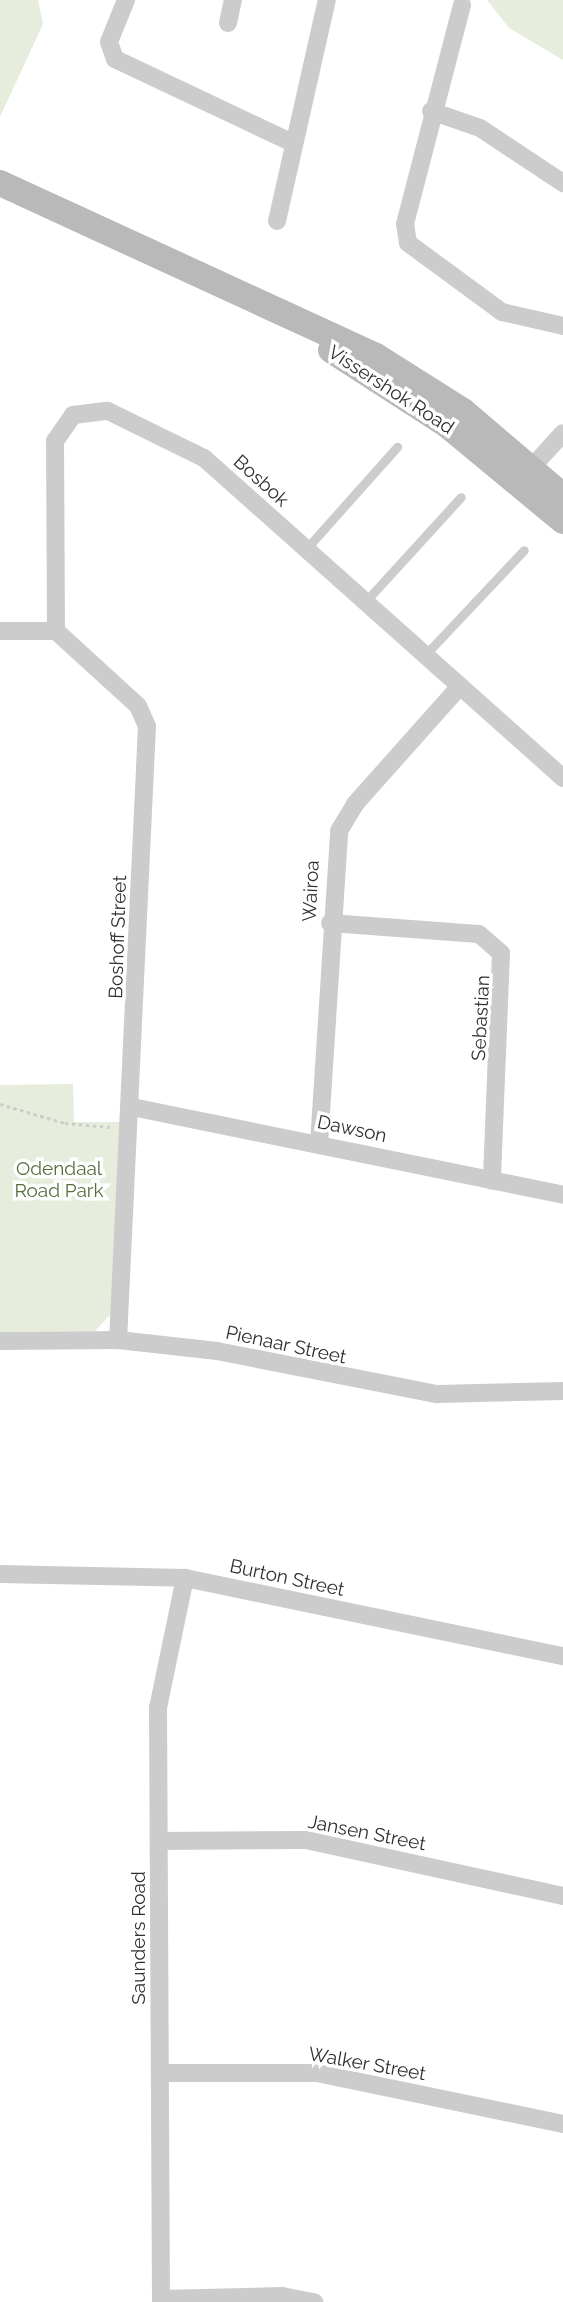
<!DOCTYPE html>
<html>
<head>
<meta charset="utf-8">
<style>
	body { margin:0 }
	#map { position:relative; width:563px; height:2302px; overflow:hidden; background:#fff; font-family:Raleway,sans-serif }
	div>[style] { position:absolute }
	[style*='--x'] { left:calc(var(--x)*1px); top:calc(var(--y)*1px); width:calc(var(--w)*1px); rotate:calc(var(--a)*1deg) }
	.green>* { inset:0; background:#e6eddc }
	.path>* { height:2.5px; margin-top:-1.25px; transform-origin:0; background:repeating-linear-gradient(90deg,#ccc 0 3.5px,transparent 0 7px) }
	.lane>* { height:9px; margin:-4.5px; padding:0 4.5px; transform-origin:4.5px; border-radius:4.5px; background:#ccc }
	.street>* { height:18px; margin:-9px; padding:0 9px; transform-origin:9px; border-radius:9px; background:#ccc }
	.secondary>* { height:26px; margin:-13px; padding:0 13px; transform-origin:13px; border-radius:13px; background:#b9b9b9 }
	span { translate:-50% -50%; white-space:nowrap; text-align:center; line-height:1.15; -webkit-text-stroke:7px #fff; paint-order:stroke }
	.street-label { font-size:19px; color:#2f2f2f }
	.park-label { font-size:19px; color:#556d3a }
</style>
</head>
<body>
<div id="map">
	<div class="green">
		<div style="clip-path:polygon(0 0,38px 0,43px 24px,0 117px)"></div>
		<div style="clip-path:polygon(487px 0,563px 0,563px 60px,509px 28px)"></div>
		<div style="clip-path:polygon(73px 1084px,74px 1122px,120px 1122px,111px 1314px,95px 1331px,0 1332px,0 1085px)"></div>
	</div>
	<div class="path">
		<div style="--x:0;--y:1104;--w:68;--a:16.3"></div>
		<div style="--x:65;--y:1123;--w:45;--a:5.1"></div>
	</div>
	<div class="lane">
		<div style="--x:306;--y:549;--w:137;--a:-48.3"></div>
		<div style="--x:365;--y:602;--w:142;--a:-47.6"></div>
		<div style="--x:425;--y:655;--w:144;--a:-46.7"></div>
	</div>
	<div class="street">
		<div style="--x:126;--y:0;--w:45;--a:112"></div>
		<div style="--x:109;--y:42;--w:18;--a:71"></div>
		<div style="--x:115;--y:59;--w:197;--a:25.3"></div>
		<div style="--x:462;--y:5;--w:226;--a:104.6"></div>
		<div style="--x:405;--y:224;--w:19;--a:81"></div>
		<div style="--x:408;--y:243;--w:117;--a:36.3"></div>
		<div style="--x:502;--y:312;--w:63;--a:12.9"></div>
		<div style="--x:228;--y:23;--w:24;--a:-78"></div>
		<div style="--x:431;--y:111;--w:52;--a:19.1"></div>
		<div style="--x:480;--y:128;--w:100;--a:33.5"></div>
		<div style="--x:277;--y:221;--w:227;--a:-77.3"></div>
		<div style="--x:523;--y:477;--w:59;--a:-47.7"></div>
		<div style="--x:0;--y:631;--w:56;--a:0"></div>
		<div style="--x:56;--y:631;--w:111;--a:42.4"></div>
		<div style="--x:138;--y:706;--w:22;--a:66"></div>
		<div style="--x:147;--y:726;--w:615;--a:92.7"></div>
		<div style="--x:56;--y:631;--w:190;--a:-90.3"></div>
		<div style="--x:55;--y:441;--w:32;--a:-55"></div>
		<div style="--x:73;--y:415;--w:35;--a:-7"></div>
		<div style="--x:108;--y:411;--w:107;--a:26.1"></div>
		<div style="--x:204;--y:458;--w:481;--a:41.7"></div>
		<div style="--x:330;--y:923;--w:149;--a:4.2"></div>
		<div style="--x:479;--y:934;--w:29;--a:41"></div>
		<div style="--x:501;--y:953;--w:228;--a:92.3"></div>
		<div style="--x:132;--y:1107;--w:440;--a:11.5"></div>
		<div style="--x:319;--y:1144;--w:314;--a:-86.3"></div>
		<div style="--x:339;--y:831;--w:31;--a:-59"></div>
		<div style="--x:355;--y:804;--w:158;--a:-48.3"></div>
		<div style="--x:0;--y:1341;--w:118;--a:-0.5"></div>
		<div style="--x:118;--y:1340;--w:100;--a:6.3"></div>
		<div style="--x:217;--y:1351;--w:224;--a:11.1"></div>
		<div style="--x:437;--y:1394;--w:126;--a:-1.4"></div>
		<div style="--x:0;--y:1574;--w:185;--a:1.2"></div>
		<div style="--x:185;--y:1578;--w:386;--a:11.7"></div>
		<div style="--x:159;--y:1841;--w:147;--a:-0.4"></div>
		<div style="--x:306;--y:1840;--w:263;--a:12.3"></div>
		<div style="--x:161;--y:2073;--w:156;--a:0"></div>
		<div style="--x:317;--y:2073;--w:251;--a:11.7"></div>
		<div style="--x:161;--y:2299;--w:121;--a:-1.4"></div>
		<div style="--x:282;--y:2296;--w:33;--a:11"></div>
		<div style="--x:161;--y:2302;--w:594;--a:-90.29"></div>
		<div style="--x:158;--y:1708;--w:133;--a:-78.3"></div>
	</div>
	<div class="secondary">
		<div style="--x:0;--y:183;--w:414;--a:24.7"></div>
		<div style="--x:376;--y:356;--w:103;--a:32.3"></div>
		<div style="--x:463;--y:411;--w:131;--a:40.4"></div>
		<div style="--x:331;--y:350;--w:138;--a:32.9"></div>
		<div style="--x:447;--y:425;--w:151;--a:39.6"></div>
	</div>
	<div class="street-label">
		<span style="left:391px;top:390px;rotate:33deg">Vissershok Road</span>
		<span style="left:261px;top:481px;rotate:42deg">Bosbok</span>
		<span style="left:311px;top:891px;rotate:-87deg">Wairoa</span>
		<span style="left:118px;top:937px;rotate:-88deg">Boshoff Street</span>
		<span style="left:481px;top:1018px;rotate:-87deg">Sebastian</span>
		<span style="left:352px;top:1129px;rotate:12deg">Dawson</span>
		<span style="left:286px;top:1345px;rotate:12deg">Pienaar Street</span>
		<span style="left:287px;top:1578px;rotate:12deg">Burton Street</span>
		<span style="left:367px;top:1833px;rotate:11deg">Jansen Street</span>
		<span style="left:139px;top:1938px;rotate:-90deg">Saunders Road</span>
		<span style="left:367px;top:2064px;rotate:10deg">Walker Street</span>
	</div>
	<div class="park-label">
		<span style="left:59px;top:1180px">Odendaal<br>Road Park</span>
	</div>
</div>
</body>
</html>
